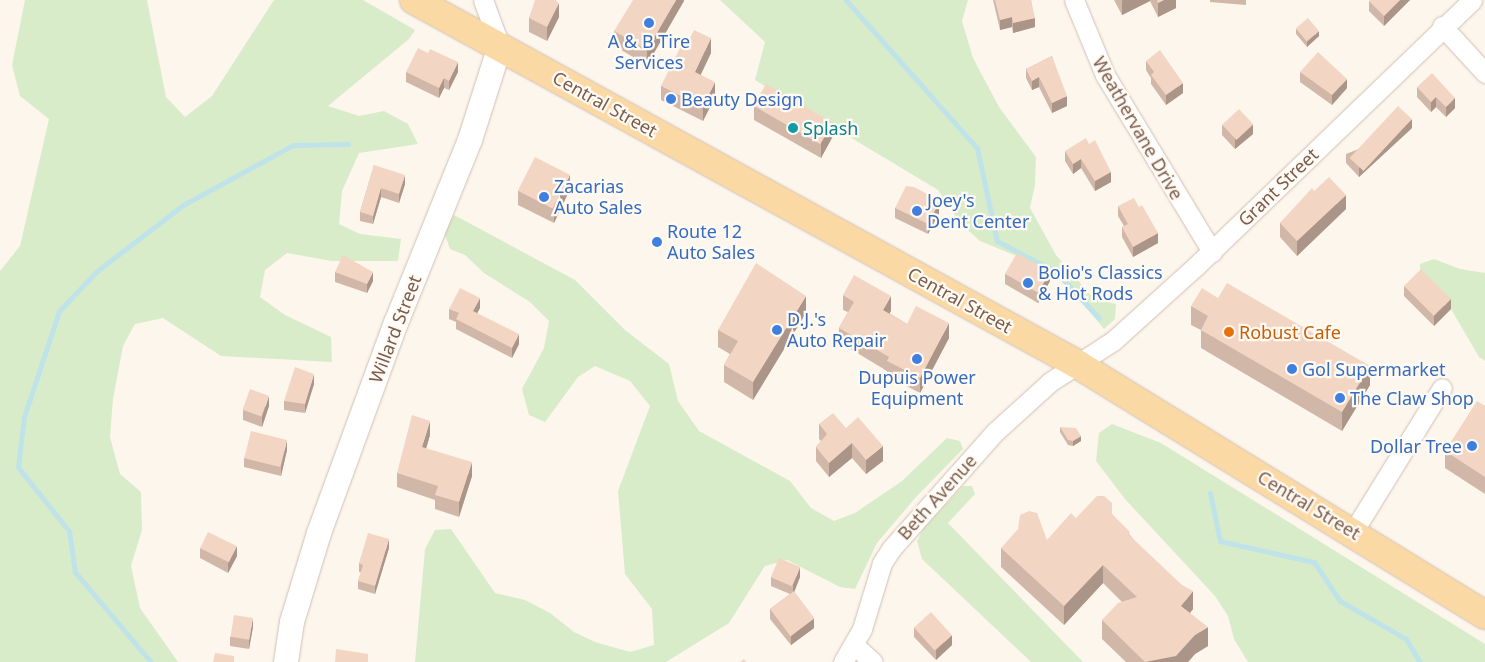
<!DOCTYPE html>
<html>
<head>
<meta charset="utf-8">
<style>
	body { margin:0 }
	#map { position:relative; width:1485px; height:662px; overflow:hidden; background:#fdf6ec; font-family:"Noto Sans",sans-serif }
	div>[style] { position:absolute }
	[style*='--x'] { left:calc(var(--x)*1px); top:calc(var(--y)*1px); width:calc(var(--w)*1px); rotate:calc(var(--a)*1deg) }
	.green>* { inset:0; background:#d8ecc9 }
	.stream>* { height:5px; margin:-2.5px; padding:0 2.5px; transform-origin:2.5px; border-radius:2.5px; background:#bfe3e8 }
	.roads { filter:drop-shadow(0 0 1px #d1beb0) drop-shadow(0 0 1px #d1beb0) }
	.minor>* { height:19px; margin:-9.5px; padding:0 9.5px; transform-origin:9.5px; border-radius:9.5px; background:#fff }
	.tertiary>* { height:24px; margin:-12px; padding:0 12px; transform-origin:12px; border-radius:12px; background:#fff }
	.primary>* { height:28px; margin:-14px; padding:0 14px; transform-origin:14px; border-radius:14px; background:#fbd9a5 }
	.wall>* { inset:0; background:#d1b7a8 }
	.shaded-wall>* { inset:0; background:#aa9588 }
	.building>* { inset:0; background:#f3d5c3; transform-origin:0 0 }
	.dots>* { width:14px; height:14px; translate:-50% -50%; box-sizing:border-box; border:2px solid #fffaf3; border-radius:50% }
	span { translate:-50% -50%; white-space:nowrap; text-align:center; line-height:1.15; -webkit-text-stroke:4.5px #fffaf3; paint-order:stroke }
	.shop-label { font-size:18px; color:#366cbe }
	.left { translate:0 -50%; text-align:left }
	.right { translate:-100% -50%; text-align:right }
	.street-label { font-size:18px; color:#7a5c4d }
	.culture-label { font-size:18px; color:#0d838f }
	.food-label { font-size:18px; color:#c56008 }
</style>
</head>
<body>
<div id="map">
	<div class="green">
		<div style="clip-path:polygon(25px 0,147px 0,166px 97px,185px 117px,212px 96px,274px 0,363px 0,415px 30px,409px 39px,328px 106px,359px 116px,384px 111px,408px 124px,418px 144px,359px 153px,342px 191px,339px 224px,360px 234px,401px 239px,398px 261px,332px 261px,287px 253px,265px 270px,260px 297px,285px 315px,331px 337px,332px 362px,221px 356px,163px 318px,135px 324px,123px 346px,113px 399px,110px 437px,120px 474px,141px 492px,142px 530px,131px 566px,140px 608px,178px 662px,0 662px,0 271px,20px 246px,49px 119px,20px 96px,12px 65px)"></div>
		<div style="clip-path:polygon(720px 0,968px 0,962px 21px,973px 58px,999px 107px,1036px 157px,1035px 185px,1030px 208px,1056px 255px,1094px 299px,1116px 304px,1115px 319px,1104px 329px,1069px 287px,1041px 266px,980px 241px,960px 223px,938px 190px,755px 80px,765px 42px)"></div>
		<div style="clip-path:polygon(454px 215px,575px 280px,625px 330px,669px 364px,678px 401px,699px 431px,790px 481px,811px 508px,834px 521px,855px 513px,902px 481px,947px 438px,960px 441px,963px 449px,916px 497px,877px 543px,855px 589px,840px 587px,787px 560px,765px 566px,729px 623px,666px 662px,415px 662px,425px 549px,435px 530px,451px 529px,495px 593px,525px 600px,550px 613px,574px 632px,595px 642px,630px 652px,654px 645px,652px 609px,625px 574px,618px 491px,650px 406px,630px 381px,595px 366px,578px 377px,545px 422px,529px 415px,522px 389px,544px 348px,549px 321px,530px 302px,484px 273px,465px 255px,450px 249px,444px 232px)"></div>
		<div style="clip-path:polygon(1434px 259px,1460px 269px,1485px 273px,1485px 361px,1479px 357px,1451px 309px,1421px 279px,1420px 264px)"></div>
		<div style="clip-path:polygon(1112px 424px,1161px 443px,1485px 644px,1485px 662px,1248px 662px,1234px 639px,1228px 616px,1215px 596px,1125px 499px,1096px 461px,1099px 433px)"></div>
		<div style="clip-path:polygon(963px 486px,972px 486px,975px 494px,948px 523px,1083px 662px,1031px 662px,922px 559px,917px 541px,923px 529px)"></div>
	</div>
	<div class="stream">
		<div style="--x:846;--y:0;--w:198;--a:48.5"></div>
		<div style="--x:977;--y:148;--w:95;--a:77.9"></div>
		<div style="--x:997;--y:241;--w:67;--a:27.7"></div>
		<div style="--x:1056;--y:272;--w:63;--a:46.9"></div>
		<div style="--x:1210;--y:493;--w:49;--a:78.2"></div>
		<div style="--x:1220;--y:541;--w:96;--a:12.6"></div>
		<div style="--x:1314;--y:562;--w:47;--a:56.3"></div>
		<div style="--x:1340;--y:601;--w:76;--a:29.9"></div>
		<div style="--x:1406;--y:639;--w:27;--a:59"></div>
		<div style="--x:151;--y:662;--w:118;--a:-130.2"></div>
		<div style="--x:75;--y:572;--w:41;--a:-98.3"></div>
		<div style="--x:69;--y:531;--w:82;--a:-128.6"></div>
		<div style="--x:18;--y:467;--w:50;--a:-83.2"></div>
		<div style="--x:24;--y:417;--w:112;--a:-71.7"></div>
		<div style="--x:59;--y:311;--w:55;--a:-46.5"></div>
		<div style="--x:97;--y:271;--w:108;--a:-37.5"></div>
		<div style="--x:183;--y:205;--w:125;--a:-28.6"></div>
		<div style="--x:293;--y:145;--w:55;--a:-1"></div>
	</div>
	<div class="roads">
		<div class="minor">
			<div style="--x:483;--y:0;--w:49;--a:69.7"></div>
			<div style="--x:1074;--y:0;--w:81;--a:67.5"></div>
			<div style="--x:1105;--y:75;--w:207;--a:58.8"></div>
			<div style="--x:1442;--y:26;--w:64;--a:47.5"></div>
			<div style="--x:1353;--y:532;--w:169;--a:-58.3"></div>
			<div style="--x:854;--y:645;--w:25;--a:42"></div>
			<div style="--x:843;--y:662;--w:38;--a:-60"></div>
			<div style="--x:862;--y:629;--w:69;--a:-73.1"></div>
			<div style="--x:882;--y:563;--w:17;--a:-57"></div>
			<div style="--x:891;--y:549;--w:157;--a:-48.4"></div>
			<div style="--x:995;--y:432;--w:74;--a:-42.3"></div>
			<div style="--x:1050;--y:382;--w:75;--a:-33.1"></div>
			<div style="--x:1113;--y:341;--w:112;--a:-42.1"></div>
			<div style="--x:1196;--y:266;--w:383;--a:-43.9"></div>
		</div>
		<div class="tertiary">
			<div style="--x:286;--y:662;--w:40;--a:-81.5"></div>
			<div style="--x:292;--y:622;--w:93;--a:-73.1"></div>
			<div style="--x:319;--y:533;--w:224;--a:-69.9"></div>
			<div style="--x:396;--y:323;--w:197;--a:-68"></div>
			<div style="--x:470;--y:140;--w:99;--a:-72.3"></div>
		</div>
		<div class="primary">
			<div style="--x:414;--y:0;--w:756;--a:28.77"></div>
			<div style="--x:1077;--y:364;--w:479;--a:31.6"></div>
		</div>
	</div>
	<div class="wall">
		<div style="clip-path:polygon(556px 0,559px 17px,547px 41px,529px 32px,529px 18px)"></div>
		<div style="clip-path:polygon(684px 0,647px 65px,614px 46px,614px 31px)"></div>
		<div style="clip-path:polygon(993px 0,1031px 0,1035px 27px,1013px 33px,1012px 27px,1000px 30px)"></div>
		<div style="clip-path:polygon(1114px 0,1176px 0,1176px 8px,1158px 17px,1150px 1px,1122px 15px)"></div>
		<div style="clip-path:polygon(1210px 0,1246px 0,1246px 5px,1210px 2px)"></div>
		<div style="clip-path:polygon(1410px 0,1384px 26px,1369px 11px,1369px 1px)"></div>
		<div style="clip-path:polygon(1296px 29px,1319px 36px,1307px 47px,1296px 34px)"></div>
		<div style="clip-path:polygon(687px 44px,711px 53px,700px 75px,715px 97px,703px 121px,661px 100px,661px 86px)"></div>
		<div style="clip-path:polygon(1052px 56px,1067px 106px,1052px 113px,1039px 87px,1032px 90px,1026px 78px,1026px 69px)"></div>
		<div style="clip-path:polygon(1146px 61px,1183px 93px,1166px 105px,1151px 84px,1151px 78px,1146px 70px)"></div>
		<div style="clip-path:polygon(406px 72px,458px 72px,449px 90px,444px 88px,439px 98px,406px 82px)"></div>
		<div style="clip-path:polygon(1300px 72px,1347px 88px,1332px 105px,1300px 82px)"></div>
		<div style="clip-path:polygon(1417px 87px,1455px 98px,1455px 108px,1446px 117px,1436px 107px,1431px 112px,1417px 97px)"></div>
		<div style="clip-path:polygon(754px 106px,833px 136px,821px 158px,754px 120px)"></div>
		<div style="clip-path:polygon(1222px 125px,1253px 134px,1235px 149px,1222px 135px)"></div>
		<div style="clip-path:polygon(1412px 128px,1359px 177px,1346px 163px,1346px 154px)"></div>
		<div style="clip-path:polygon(1065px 151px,1111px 172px,1111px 182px,1095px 191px,1081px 168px,1073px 174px,1065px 161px)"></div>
		<div style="clip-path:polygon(374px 165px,405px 184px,399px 203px,381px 197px,373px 224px,360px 221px,360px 212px)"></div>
		<div style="clip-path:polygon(570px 189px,554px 223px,518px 205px,518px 191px)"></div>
		<div style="clip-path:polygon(1314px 191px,1346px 209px,1297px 256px,1280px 237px,1280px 223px)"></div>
		<div style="clip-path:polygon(931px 199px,939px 213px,928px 234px,895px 218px,895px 208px)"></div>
		<div style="clip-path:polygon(1118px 206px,1158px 243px,1133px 257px,1122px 237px,1122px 227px,1124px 226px,1118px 216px)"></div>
		<div style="clip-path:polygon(335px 272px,373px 281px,367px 293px,335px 282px)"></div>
		<div style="clip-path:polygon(1005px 274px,1050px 281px,1038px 303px,1005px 284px)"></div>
		<div style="clip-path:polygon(1404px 286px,1451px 309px,1434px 326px,1404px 296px)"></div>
		<div style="clip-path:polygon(843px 295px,891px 311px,889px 313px,907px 324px,949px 338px,920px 393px,887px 376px,887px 371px,839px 342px,839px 328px,848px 312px,843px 310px)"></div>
		<div style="clip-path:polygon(1191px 306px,1370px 385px,1342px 431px,1201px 348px,1201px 330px,1191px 325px)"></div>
		<div style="clip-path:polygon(480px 308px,477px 313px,519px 344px,512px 358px,456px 329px,456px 322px,449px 319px,449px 309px)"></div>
		<div style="clip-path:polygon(806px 313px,753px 400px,724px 382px,724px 365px,730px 354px,718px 347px,718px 330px)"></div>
		<div style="clip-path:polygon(314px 384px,305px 413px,284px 410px,284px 401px)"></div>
		<div style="clip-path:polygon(269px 406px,262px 427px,243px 420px,243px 410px)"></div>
		<div style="clip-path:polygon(1485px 406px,1485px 494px,1445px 468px,1445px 451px)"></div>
		<div style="clip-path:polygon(819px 424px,846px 428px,883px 461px,866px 474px,852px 458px,829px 477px,816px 461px,816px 447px,821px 441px,819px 439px)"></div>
		<div style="clip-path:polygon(1060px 427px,1081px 441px,1073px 446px,1068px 445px,1060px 432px)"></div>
		<div style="clip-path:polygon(430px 435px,426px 449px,472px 476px,459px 517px,435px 509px,435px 500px,397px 487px,397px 473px)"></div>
		<div style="clip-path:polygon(287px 450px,281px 476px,244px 467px,244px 458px)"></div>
		<div style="clip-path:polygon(1112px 514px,1193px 609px,1190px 613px,1208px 646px,1195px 654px,1188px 662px,1126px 662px,1102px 639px,1102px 620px,1122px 602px,1103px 583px,1064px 625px,1001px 567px,1001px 548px,1047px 540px,1076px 518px)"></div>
		<div style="clip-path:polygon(200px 548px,237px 556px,228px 573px,200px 558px)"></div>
		<div style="clip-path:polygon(389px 548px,375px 594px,358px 589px,358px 581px,361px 572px,359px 572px,359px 563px)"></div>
		<div style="clip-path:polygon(771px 577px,800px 577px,794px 592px,814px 628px,791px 645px,770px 619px,770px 609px,790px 594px,771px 586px)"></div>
		<div style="clip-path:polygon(253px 627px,249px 649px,230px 646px,230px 637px)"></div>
		<div style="clip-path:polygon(914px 627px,952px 645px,936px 660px,914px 637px)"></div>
	</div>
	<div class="shaded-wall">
		<div style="clip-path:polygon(676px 0,684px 0,684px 1px,647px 65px,647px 50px)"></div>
		<div style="clip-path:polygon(1123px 0,1150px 0,1150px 1px,1122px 15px,1122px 1px)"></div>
		<div style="clip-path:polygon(1164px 0,1176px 0,1176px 8px,1158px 17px,1158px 3px)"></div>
		<div style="clip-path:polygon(1400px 0,1410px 0,1384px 26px,1384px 16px)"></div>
		<div style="clip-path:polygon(559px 3px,559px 17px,547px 41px,547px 27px)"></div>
		<div style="clip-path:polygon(1012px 17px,1012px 27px,1000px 30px,1000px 20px)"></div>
		<div style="clip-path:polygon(1035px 18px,1035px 27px,1013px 33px,1013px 23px)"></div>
		<div style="clip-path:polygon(1319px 31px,1319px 36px,1307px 47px,1307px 42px)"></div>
		<div style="clip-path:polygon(711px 38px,711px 53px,695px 87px,695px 72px)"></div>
		<div style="clip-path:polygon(458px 62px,458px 72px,449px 90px,449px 81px)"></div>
		<div style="clip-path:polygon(1039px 77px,1039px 87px,1032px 90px,1032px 81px)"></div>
		<div style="clip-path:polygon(444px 78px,444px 88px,439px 98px,439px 88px)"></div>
		<div style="clip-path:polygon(1347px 79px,1347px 88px,1332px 105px,1332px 95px)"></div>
		<div style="clip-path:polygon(715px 82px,715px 97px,703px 121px,703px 107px)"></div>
		<div style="clip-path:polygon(1183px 83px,1183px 93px,1166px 105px,1166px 95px)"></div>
		<div style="clip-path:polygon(1067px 96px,1067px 106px,1052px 113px,1052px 103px)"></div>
		<div style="clip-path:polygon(1436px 97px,1436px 107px,1431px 112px,1431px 102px)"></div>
		<div style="clip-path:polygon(1455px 98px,1455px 108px,1446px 117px,1446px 107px)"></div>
		<div style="clip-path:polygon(1412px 119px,1412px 128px,1359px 177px,1359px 168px)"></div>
		<div style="clip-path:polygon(833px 122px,833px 136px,821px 158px,821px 143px)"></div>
		<div style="clip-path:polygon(1253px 124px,1253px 134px,1235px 149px,1235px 139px)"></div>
		<div style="clip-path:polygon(1081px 159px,1081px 168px,1073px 174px,1073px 164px)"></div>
		<div style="clip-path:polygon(1111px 172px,1111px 182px,1095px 191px,1095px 181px)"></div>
		<div style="clip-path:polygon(405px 175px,405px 184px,399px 203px,399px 194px)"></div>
		<div style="clip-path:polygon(570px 175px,570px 189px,554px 223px,554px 208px)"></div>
		<div style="clip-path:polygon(381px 188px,381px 197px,373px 224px,373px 216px)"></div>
		<div style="clip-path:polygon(1346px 195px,1346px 209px,1297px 256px,1297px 241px)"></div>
		<div style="clip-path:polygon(939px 203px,939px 213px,928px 234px,928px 224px)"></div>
		<div style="clip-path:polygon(1158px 233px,1158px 243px,1133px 257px,1133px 247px)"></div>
		<div style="clip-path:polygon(373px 272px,373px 281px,367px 293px,367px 284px)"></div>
		<div style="clip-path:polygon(1050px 272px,1050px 281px,1038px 303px,1038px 293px)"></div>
		<div style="clip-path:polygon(806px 296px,806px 313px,753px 400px,753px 382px)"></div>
		<div style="clip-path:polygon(891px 296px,891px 311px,883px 324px,883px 310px)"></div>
		<div style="clip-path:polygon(480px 298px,480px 308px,473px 321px,473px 311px)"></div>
		<div style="clip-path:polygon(1451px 299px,1451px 309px,1434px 326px,1434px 316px)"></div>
		<div style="clip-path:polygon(949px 323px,949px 338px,920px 393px,920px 378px)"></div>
		<div style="clip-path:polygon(519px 334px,519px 344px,512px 358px,512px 348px)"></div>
		<div style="clip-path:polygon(1370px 366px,1370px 385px,1342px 431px,1342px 412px)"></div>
		<div style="clip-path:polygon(314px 374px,314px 384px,305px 413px,305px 404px)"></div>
		<div style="clip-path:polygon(269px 396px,269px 406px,262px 427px,262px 417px)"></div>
		<div style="clip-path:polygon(430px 421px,430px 435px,422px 462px,422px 447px)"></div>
		<div style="clip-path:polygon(1081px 436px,1081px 441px,1073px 446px,1073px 441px)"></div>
		<div style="clip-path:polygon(287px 440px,287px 450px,281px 476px,281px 467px)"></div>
		<div style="clip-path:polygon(852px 443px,852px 458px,829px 477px,829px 463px)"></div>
		<div style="clip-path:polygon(883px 446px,883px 461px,866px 474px,866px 460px)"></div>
		<div style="clip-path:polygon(472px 462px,472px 476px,459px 517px,459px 502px)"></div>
		<div style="clip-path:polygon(389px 539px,389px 548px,375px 594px,375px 586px)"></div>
		<div style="clip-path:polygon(237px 546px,237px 556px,228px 573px,228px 563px)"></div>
		<div style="clip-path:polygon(1103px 565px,1103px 583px,1064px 625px,1064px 606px)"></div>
		<div style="clip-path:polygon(800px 567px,800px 577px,793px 595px,793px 585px)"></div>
		<div style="clip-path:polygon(1193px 591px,1193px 609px,1181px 624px,1181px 606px)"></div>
		<div style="clip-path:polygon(253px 618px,253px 627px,249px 649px,249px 640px)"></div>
		<div style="clip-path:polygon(814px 618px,814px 628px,791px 645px,791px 636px)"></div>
		<div style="clip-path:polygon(1208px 627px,1208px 646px,1195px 654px,1188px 662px,1147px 662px,1195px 635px)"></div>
		<div style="clip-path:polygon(952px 635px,952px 645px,936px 660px,936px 650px)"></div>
	</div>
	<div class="building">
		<div style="clip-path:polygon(535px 0,554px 0,559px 3px,547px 27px,529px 18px)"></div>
		<div style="clip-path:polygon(633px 0,676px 0,647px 50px,614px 31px)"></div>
		<div style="clip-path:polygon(995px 0,1031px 0,1035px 18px,1013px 23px,1012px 17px,1000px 20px)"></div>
		<div style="clip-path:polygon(1157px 0,1164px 0,1158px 3px)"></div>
		<div style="clip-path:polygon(1370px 0,1400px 0,1384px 16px,1369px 1px)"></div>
		<div style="left:1308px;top:18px;width:17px;height:16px;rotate:50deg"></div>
		<div style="clip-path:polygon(694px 30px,711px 38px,695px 72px,715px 82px,703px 107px,661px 86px,683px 42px,687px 44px)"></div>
		<div style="clip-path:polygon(418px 48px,428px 53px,430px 49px,458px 62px,449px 81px,444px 78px,439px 88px,406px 72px)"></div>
		<div style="clip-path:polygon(1160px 50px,1183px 83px,1166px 95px,1151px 75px,1154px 72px,1146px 61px)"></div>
		<div style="clip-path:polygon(1318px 52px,1347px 79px,1332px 95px,1300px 72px)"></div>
		<div style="clip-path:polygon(1052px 56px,1067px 96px,1052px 103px,1039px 77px,1032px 81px,1026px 69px)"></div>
		<div style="clip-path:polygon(1432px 73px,1455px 98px,1446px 107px,1436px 97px,1431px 102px,1417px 87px)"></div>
		<div style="left:766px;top:84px;width:77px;height:25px;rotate:30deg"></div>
		<div style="left:1398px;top:106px;width:19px;height:71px;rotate:43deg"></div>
		<div style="left:1239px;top:109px;width:21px;height:23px;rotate:47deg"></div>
		<div style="clip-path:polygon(1086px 138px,1089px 144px,1095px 140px,1111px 172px,1095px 181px,1081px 159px,1073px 164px,1065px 151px)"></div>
		<div style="left:535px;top:157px;width:39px;height:38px;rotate:27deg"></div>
		<div style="clip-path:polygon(374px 165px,405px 175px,399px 194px,381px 188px,373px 216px,360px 212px)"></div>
		<div style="clip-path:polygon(1329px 177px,1346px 195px,1297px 241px,1280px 223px,1312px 188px,1314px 191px)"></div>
		<div style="clip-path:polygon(906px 186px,914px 187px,931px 196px,930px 199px,939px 203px,928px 224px,895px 208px)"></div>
		<div style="clip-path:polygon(1134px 198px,1139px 207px,1142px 205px,1158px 233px,1133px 247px,1122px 227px,1128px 224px,1118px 206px)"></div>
		<div style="left:1017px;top:253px;width:38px;height:24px;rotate:30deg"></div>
		<div style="clip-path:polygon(343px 255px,373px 272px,367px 284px,335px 272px)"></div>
		<div style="clip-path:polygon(756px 263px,806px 296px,753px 382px,724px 365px,738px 341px,718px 330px)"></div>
		<div style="left:1421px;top:269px;width:42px;height:24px;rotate:45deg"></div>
		<div style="clip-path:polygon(854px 275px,891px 296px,883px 310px,907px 324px,916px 306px,949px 323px,920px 378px,887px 361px,889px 357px,839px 328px,854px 302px,843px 295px)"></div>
		<div style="clip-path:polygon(1227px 283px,1370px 366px,1342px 412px,1201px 330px,1208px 316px,1191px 306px,1202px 288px,1218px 298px)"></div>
		<div style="clip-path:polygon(460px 288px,480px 298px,473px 311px,519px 334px,512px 348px,456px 319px,459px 313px,449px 309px)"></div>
		<div style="clip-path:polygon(295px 367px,314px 374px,305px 404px,284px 401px)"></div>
		<div style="left:250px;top:389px;width:20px;height:22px;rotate:20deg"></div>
		<div style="clip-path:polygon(1477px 401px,1485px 406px,1485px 477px,1445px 451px)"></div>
		<div style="clip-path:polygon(833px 413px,846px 428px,858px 417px,883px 446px,866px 460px,852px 443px,829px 463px,816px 447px,827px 434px,819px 424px)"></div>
		<div style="clip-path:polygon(412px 415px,430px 421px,422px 447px,472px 462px,459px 502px,435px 495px,438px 486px,397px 473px)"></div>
		<div style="clip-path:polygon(1060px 427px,1076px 428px,1081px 436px,1073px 441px,1068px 440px)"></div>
		<div style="left:251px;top:431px;width:37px;height:28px;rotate:14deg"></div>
		<div style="clip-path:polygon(1097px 496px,1104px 496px,1112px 503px,1112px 514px,1130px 532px,1128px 534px,1182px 585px,1193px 591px,1181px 606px,1208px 627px,1195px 635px,1176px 656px,1145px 662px,1102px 620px,1118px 603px,1137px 597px,1103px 565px,1064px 606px,1001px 548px,1018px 529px,1020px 515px,1029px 511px,1037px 513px,1047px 540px,1071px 513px,1076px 518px)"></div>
		<div style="left:208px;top:532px;width:32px;height:18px;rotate:26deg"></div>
		<div style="clip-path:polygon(368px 533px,389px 539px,375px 586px,358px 581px,363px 565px,359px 563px)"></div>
		<div style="left:779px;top:558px;width:23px;height:21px;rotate:23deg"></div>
		<div style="left:794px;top:591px;width:34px;height:30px;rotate:53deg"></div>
		<div style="left:931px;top:612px;width:31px;height:23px;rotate:48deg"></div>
		<div style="left:234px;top:615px;width:19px;height:22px;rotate:9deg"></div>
		<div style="clip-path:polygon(336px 649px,368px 654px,368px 662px,335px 662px)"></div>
		<div style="clip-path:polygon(215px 653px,234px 656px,234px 662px,213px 662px)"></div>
		<div style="clip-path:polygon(744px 659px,746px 662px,740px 662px)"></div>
	</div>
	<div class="dots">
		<div style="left:649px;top:23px;background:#3f7fe0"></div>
		<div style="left:671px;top:99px;background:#3f7fe0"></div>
		<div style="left:793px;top:128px;background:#0f9aa8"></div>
		<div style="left:544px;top:197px;background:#3f7fe0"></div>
		<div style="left:917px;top:211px;background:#3f7fe0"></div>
		<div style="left:657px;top:242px;background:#3f7fe0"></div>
		<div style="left:1028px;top:283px;background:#3f7fe0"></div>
		<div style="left:777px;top:330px;background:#3f7fe0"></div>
		<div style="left:1229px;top:332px;background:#e8710a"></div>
		<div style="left:917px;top:359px;background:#3f7fe0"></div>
		<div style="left:1292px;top:369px;background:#3f7fe0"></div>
		<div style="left:1340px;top:398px;background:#3f7fe0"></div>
		<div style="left:1472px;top:446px;background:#3f7fe0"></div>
	</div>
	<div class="shop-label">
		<span style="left:649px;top:52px">A &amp; B Tire<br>Services</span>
		<span class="left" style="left:681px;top:99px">Beauty Design</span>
		<span class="left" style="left:554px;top:197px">Zacarias<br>Auto Sales</span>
		<span class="left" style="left:927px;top:211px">Joey's<br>Dent Center</span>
		<span class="left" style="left:667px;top:242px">Route 12<br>Auto Sales</span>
		<span class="left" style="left:1038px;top:283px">Bolio's Classics<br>&amp; Hot Rods</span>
		<span class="left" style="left:787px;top:330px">D.J.'s<br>Auto Repair</span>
		<span class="left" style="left:1302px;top:369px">Gol Supermarket</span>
		<span style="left:917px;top:388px">Dupuis Power<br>Equipment</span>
		<span class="left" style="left:1350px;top:398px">The Claw Shop</span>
		<span class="right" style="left:1462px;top:446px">Dollar Tree</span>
	</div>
	<div class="street-label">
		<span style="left:605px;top:104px;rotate:29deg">Central Street</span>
		<span style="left:1138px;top:128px;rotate:60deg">Weathervane Drive</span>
		<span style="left:1278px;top:187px;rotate:-44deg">Grant Street</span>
		<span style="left:960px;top:300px;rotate:29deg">Central Street</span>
		<span style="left:395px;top:329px;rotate:-69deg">Willard Street</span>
		<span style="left:937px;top:497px;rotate:-48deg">Beth Avenue</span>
		<span style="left:1309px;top:505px;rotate:31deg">Central Street</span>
	</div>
	<div class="culture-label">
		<span class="left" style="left:803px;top:128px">Splash</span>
	</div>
	<div class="food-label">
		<span class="left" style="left:1239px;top:332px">Robust Cafe</span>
	</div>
</div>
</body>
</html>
